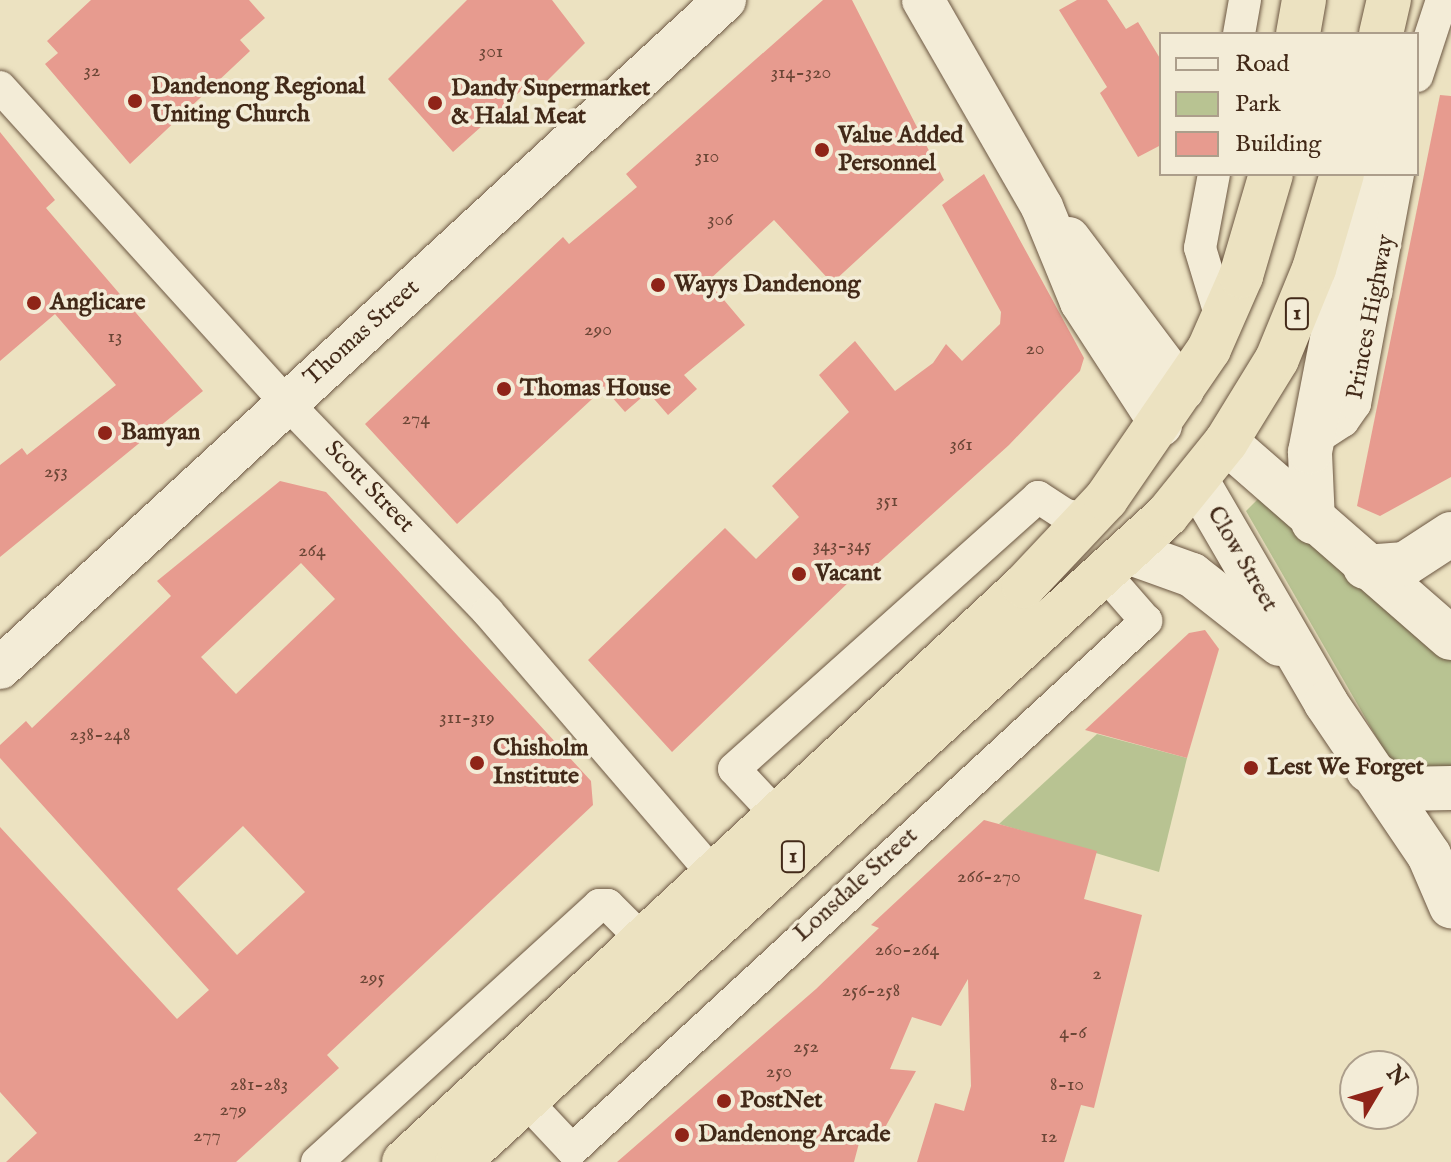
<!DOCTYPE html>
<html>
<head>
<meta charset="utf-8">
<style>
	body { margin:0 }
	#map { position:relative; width:1451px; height:1162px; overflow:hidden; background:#ece2c1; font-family:"IM FELL English",serif }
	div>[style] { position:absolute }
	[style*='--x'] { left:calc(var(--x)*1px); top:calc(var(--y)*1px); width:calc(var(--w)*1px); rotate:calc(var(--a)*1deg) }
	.green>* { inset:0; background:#b8c392 }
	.building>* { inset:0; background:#e79b8f }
	.roads { filter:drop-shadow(0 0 2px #6c5742) drop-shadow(0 0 2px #6c5742) }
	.minor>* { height:32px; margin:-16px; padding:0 16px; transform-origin:16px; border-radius:16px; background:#f3ecd7 }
	.tertiary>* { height:42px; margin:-21px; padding:0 21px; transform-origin:21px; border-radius:21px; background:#f3ecd7 }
	.secondary>* { height:44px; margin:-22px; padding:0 22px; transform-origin:22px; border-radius:22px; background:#f3ecd7 }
	.trunk>* { height:44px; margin:-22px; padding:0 22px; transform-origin:22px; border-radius:22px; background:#ece2c1 }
	.dots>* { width:22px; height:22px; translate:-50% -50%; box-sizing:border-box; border:4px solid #f3ecd7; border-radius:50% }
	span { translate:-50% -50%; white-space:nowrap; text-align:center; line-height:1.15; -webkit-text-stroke:7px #f3ecd7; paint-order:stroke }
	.number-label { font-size:20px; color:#6b4636 }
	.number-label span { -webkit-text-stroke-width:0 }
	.shield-label span { padding:2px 6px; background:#f3ecd7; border:2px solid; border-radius:6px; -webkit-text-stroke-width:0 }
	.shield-label { font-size:22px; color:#422918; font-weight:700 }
	.poi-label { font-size:24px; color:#422918; font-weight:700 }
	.left { translate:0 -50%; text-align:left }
	.street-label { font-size:24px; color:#422918 }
	.legend { position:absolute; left:1159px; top:32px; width:260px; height:144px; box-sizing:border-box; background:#f3ecd7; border:2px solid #ac9e8b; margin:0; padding:10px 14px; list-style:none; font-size:24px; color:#422918 }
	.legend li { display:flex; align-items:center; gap:16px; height:40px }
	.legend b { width:40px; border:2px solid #ac9e8b }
	.north { position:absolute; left:1339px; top:1050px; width:80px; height:80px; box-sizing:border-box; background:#f3ecd7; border:2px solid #ac9e8b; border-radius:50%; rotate:52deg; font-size:22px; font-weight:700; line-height:32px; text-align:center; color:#422918 }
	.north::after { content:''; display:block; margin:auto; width:28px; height:36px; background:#8f2418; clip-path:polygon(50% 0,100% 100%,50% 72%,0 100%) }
</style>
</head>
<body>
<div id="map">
	<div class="green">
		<div style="clip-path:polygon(1259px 498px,1451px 658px,1451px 774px,1426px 781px,1389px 759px,1246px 511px)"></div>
		<div style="clip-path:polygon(1097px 734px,1187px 758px,1159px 872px,999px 824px)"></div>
	</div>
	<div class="building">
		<div style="clip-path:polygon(91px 0,249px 0,265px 18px,240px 40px,250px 51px,130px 164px,45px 64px,58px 53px,47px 41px)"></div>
		<div style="clip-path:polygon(467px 0,552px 0,585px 43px,542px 86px,534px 79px,453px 152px,388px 79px)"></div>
		<div style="clip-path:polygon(823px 0,852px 0,944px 180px,832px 283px,774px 220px,708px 281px,745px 325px,684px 375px,697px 389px,668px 415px,648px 392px,625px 412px,604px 388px,457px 524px,365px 424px,563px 237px,569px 244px,637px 187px,626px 174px)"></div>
		<div style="clip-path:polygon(1077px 0,1107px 0,1126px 29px,1138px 22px,1161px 60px,1161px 145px,1138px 157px,1100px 93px,1107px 87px,1059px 10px)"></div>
		<div style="clip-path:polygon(1440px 95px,1451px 96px,1451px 477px,1380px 516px,1357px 506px)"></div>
		<div style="clip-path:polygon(0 132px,55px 200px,46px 208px,203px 391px,0 557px,0 465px,22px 448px,27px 455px,116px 385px,55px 314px,0 361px)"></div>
		<div style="clip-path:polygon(984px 174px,1084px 358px,1080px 371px,1009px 445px,856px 583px,852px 579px,672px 752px,588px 660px,725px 528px,756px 559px,799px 517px,772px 486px,849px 412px,819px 375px,855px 341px,895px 391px,933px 363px,946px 344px,962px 361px,1000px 324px,1001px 312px,942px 205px)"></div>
		<div style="clip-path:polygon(evenodd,280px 481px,326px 492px,591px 781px,593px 805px,327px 1055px,339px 1068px,236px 1162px,6px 1162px,37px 1133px,0 1092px,0 827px,177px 1019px,209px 990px,0 758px,0 745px,26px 721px,32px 728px,171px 596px,157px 581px,280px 481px,301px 563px,335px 599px,236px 694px,201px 657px,301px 563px,280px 481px,243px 826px,305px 892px,237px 955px,177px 889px,243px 826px)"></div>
		<div style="clip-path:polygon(1205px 630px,1219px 649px,1187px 758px,1085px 730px,1189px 633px)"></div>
		<div style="clip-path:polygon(984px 820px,1097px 851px,1084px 899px,1142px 915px,1094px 1108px,1081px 1105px,1064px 1162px,917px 1162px,935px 1103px,964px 1111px,971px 1086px,968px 979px,941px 1026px,912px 1017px,890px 1069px,916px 1071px,882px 1133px,863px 1128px,854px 1162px,617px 1162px,816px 989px,879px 928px,871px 925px)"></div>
	</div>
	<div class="roads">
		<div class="minor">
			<div style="--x:1239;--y:34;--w:35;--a:-80"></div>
			<div style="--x:1417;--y:76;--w:80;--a:-71.8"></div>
			<div style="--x:0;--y:87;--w:425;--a:47.8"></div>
			<div style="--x:286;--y:402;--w:291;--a:46.1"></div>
			<div style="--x:488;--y:612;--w:347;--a:49.3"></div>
			<div style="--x:1214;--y:174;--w:75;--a:100.7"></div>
			<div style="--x:1200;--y:248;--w:76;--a:73.2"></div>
			<div style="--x:1312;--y:441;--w:37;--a:-33"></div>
			<div style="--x:1343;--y:421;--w:21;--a:-55"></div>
			<div style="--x:1355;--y:404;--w:234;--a:-79.4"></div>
			<div style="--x:778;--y:816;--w:64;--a:-133.1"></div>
			<div style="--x:734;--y:769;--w:408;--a:-41.8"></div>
			<div style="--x:1038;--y:497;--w:33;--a:33"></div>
			<div style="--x:1066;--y:515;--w:23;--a:10"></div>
			<div style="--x:526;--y:1101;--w:67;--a:46.8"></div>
			<div style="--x:572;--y:1150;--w:781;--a:-42.66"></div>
			<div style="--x:1146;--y:621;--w:62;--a:-131.1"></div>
			<div style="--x:317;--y:1162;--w:382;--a:-42.3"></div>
			<div style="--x:599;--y:905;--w:9;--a:0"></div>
			<div style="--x:608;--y:905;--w:49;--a:45"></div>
		</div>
		<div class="tertiary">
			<div style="--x:923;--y:0;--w:239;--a:60.1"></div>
			<div style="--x:1042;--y:207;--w:103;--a:67.7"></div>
			<div style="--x:1081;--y:302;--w:147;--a:57"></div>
			<div style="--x:1069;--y:238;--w:190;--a:53.1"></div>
			<div style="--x:0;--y:668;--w:986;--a:-42.66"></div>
		</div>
		<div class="secondary">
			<div style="--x:1226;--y:442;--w:298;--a:41.1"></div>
			<div style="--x:1197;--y:481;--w:257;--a:59.8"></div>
			<div style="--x:1326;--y:703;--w:184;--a:55.9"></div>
			<div style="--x:1429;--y:855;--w:56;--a:66.7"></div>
			<div style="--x:1313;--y:522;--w:70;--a:-92.5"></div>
			<div style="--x:1310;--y:452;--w:283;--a:-79"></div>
			<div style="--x:1128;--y:552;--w:68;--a:19.8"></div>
			<div style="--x:1192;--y:575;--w:112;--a:38.1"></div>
			<div style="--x:1365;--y:567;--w:40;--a:-4.3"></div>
			<div style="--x:1405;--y:564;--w:55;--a:-33.1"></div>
			<div style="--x:1368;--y:770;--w:36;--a:32"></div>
			<div style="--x:1399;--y:789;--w:52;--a:-1.1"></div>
		</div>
		<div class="trunk">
			<div style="--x:1298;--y:34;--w:35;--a:-80"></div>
			<div style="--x:1381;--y:34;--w:35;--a:-77"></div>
			<div style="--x:404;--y:1162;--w:846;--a:-42.89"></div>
			<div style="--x:1024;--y:586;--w:120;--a:-46.7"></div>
			<div style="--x:1106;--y:499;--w:182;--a:-55.5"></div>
			<div style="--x:1209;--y:349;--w:80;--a:-66.3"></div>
			<div style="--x:1241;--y:276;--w:106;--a:-73.6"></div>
			<div style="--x:458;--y:1162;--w:960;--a:-42.38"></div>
			<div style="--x:1167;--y:515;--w:94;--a:-51.1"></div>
			<div style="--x:1226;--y:442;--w:97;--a:-58.4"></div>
			<div style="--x:1277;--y:359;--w:97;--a:-67.7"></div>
			<div style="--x:1314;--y:269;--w:99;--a:-73.6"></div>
		</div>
	</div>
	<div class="dots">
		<div style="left:135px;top:101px;background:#8f2418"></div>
		<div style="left:435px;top:103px;background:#8f2418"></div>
		<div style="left:822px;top:150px;background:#8f2418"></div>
		<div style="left:658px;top:285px;background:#8f2418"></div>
		<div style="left:34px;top:303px;background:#8f2418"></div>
		<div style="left:504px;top:389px;background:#8f2418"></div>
		<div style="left:105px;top:433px;background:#8f2418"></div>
		<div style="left:799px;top:574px;background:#8f2418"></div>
		<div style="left:477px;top:763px;background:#8f2418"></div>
		<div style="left:1251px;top:768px;background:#8f2418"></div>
		<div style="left:724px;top:1101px;background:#8f2418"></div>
		<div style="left:682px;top:1135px;background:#8f2418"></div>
	</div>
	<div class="number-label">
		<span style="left:491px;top:51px">301</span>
		<span style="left:92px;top:70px">32</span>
		<span style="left:801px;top:72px">314-320</span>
		<span style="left:707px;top:156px">310</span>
		<span style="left:720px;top:219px">306</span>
		<span style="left:598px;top:329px">290</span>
		<span style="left:115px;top:336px">13</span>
		<span style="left:1035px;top:348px">20</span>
		<span style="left:416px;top:418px">274</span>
		<span style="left:961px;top:444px">361</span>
		<span style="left:56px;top:471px">253</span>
		<span style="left:887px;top:500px">351</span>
		<span style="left:842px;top:545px">343-345</span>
		<span style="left:312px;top:550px">264</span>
		<span style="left:467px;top:717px">311-319</span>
		<span style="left:100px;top:734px">238-248</span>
		<span style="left:989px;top:876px">266-270</span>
		<span style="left:907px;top:949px">260-264</span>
		<span style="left:1097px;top:973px">2</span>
		<span style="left:372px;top:977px">295</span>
		<span style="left:871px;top:990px">256-258</span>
		<span style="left:1073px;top:1032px">4-6</span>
		<span style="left:806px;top:1046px">252</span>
		<span style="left:779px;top:1071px">250</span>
		<span style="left:259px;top:1084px">281-283</span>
		<span style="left:1067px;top:1084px">8-10</span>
		<span style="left:233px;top:1109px">279</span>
		<span style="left:207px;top:1135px">277</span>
		<span style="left:1049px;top:1136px">12</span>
	</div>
	<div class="shield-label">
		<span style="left:1297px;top:314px">1</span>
		<span style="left:793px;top:857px">1</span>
	</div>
	<div class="poi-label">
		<span class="left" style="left:151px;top:101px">Dandenong Regional<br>Uniting Church</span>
		<span class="left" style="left:451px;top:103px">Dandy Supermarket<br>&amp; Halal Meat</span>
		<span class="left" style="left:838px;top:150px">Value Added<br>Personnel</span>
		<span class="left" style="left:674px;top:285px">Wayys Dandenong</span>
		<span class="left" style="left:50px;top:303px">Anglicare</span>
		<span class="left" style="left:520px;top:389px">Thomas House</span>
		<span class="left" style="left:121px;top:433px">Bamyan</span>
		<span class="left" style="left:815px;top:574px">Vacant</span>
		<span class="left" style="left:493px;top:763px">Chisholm<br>Institute</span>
		<span class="left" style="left:1267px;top:768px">Lest We Forget</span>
		<span class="left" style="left:740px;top:1101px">PostNet</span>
		<span class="left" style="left:698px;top:1135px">Dandenong Arcade</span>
	</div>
	<div class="street-label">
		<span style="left:1371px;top:317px;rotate:-79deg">Princes Highway</span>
		<span style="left:362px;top:333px;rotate:-42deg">Thomas Street</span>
		<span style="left:369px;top:487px;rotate:46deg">Scott Street</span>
		<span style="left:1242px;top:559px;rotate:60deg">Clow Street</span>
		<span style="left:856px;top:885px;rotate:-42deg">Lonsdale Street</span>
	</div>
	<ul class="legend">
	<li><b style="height:10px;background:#f3ecd7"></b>Road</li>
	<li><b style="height:22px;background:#b8c392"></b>Park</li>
	<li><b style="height:22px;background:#e79b8f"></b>Building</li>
	</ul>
	<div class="north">N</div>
</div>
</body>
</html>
